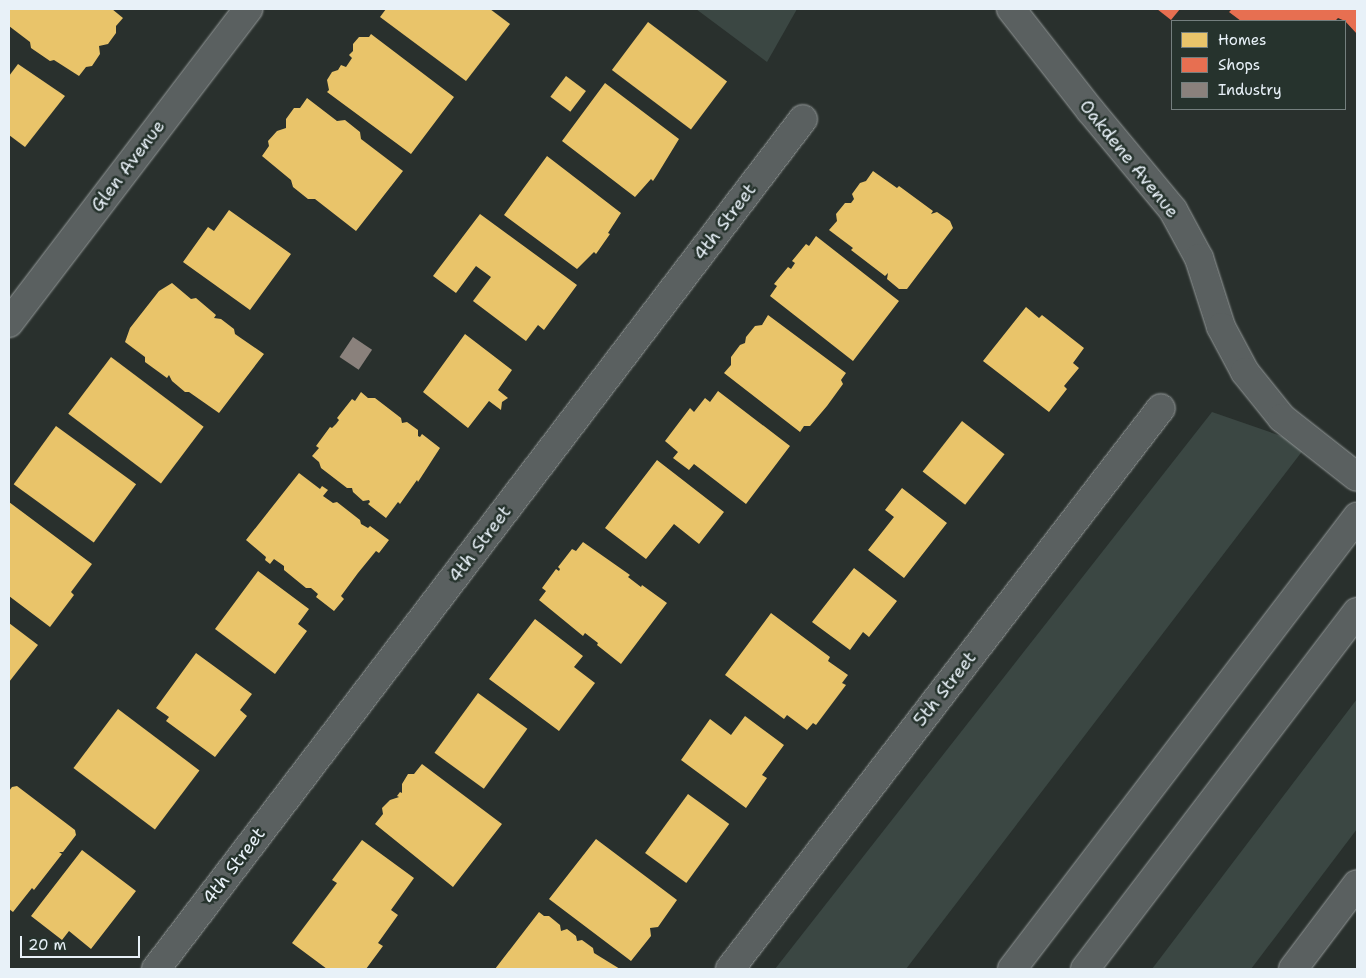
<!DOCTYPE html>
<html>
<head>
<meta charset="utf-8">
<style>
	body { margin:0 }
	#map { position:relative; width:1366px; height:978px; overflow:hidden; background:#29302d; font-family:"Shantell Sans",sans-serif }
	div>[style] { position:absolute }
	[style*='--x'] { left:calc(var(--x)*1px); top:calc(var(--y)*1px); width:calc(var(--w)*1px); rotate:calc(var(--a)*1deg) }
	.green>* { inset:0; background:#3b4743 }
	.homes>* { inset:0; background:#e9c46a; transform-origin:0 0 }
	.shops>* { inset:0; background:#e76f51 }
	.industry>* { inset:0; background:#8a817c; transform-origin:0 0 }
	.roads { filter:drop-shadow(0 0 1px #959a9a) drop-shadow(0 0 1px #959a9a) }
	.street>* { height:28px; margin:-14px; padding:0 14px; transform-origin:14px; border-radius:14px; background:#5a6060 }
	.highway>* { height:28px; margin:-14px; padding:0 14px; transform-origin:14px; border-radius:14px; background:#5a6060 }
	span { translate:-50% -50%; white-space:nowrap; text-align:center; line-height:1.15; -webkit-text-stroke:5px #26332d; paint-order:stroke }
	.street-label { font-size:18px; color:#e8f1f8 }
	.frame { position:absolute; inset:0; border:10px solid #e8f1f8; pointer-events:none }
	.legend { position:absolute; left:1171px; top:20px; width:175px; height:90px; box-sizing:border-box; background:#26332d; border:1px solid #747f7e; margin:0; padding:6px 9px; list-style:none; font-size:15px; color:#e8f1f8 }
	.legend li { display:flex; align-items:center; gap:10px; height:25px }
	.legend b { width:25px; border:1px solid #747f7e }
	.scale { position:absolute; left:20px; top:936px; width:120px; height:22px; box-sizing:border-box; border:2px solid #e8f1f8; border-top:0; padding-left:6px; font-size:15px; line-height:18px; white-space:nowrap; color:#e8f1f8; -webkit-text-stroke:4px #26332d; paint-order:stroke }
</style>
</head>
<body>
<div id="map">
	<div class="green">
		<div style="clip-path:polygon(696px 9px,797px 9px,767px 62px)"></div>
		<div style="clip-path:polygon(1212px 412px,1307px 445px,906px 969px,775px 969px)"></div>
		<div style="clip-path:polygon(1357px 699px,1357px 829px,1251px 969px,1152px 969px)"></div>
	</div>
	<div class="homes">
		<div style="clip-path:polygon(9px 9px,112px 9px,123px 18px,116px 26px,116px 33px,108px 44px,99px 46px,100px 54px,92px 66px,86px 67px,79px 76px,54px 60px,50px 61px,31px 48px,30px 42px,9px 26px)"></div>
		<div style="clip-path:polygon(386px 9px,490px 9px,510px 24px,466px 81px,380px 17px)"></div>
		<div style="left:648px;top:22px;width:99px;height:60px;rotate:37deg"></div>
		<div style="clip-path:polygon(371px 34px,454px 97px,411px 154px,327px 92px,329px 90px,327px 80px,332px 72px,338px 70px,341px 65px,346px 67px,352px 58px,349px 55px,353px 51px,353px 44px,359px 37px,369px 37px)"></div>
		<div style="clip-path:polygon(18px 64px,65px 96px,25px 147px,9px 135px,9px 76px)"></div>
		<div style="left:566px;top:76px;width:25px;height:26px;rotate:37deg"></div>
		<div style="clip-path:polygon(605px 83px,679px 139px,657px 175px,653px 181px,651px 179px,635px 197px,562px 141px)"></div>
		<div style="clip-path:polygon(307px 98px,337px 121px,345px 120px,360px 132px,361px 139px,403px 171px,356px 231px,315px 199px,308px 199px,293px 187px,291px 180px,262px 156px,269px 146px,268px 141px,277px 131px,286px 128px,286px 119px,294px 108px,300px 108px)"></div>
		<div style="clip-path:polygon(547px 156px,621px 213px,608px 233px,610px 234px,596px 254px,594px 252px,577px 269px,504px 215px)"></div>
		<div style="clip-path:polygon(873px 171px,897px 188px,899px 186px,933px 211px,931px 214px,937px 212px,950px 221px,953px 228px,907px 289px,899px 289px,887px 279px,888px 273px,885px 276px,851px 250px,853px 248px,829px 230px,837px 221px,836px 214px,845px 203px,851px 203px,854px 199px,852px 194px,860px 183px,866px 181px)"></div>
		<div style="clip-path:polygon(229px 210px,291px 254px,250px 310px,183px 262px,208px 227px,214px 231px)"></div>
		<div style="clip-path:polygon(480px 214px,577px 285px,544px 330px,538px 325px,526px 341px,473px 301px,491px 277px,476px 266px,456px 293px,433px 276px)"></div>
		<div style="clip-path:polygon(816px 236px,899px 301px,853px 361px,770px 296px,777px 286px,774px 284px,788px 267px,791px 269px,795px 263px,792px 261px,806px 244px,809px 246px)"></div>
		<div style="clip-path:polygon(172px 283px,191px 299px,196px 298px,216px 315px,214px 318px,221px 319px,234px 329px,235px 334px,264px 354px,219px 413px,189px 392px,185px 392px,172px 381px,169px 375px,167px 378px,145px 362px,145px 357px,125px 342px,130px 328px,159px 291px)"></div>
		<div style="clip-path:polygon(1026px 307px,1039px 318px,1042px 315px,1084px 348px,1073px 363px,1079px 368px,1064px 386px,1067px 389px,1049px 412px,983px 361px)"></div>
		<div style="clip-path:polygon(768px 315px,846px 373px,841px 380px,843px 384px,827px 406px,810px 426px,804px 426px,800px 432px,724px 373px,731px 365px,731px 357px,740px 345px,745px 343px,746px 337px,755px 326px,762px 325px)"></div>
		<div style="clip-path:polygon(465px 334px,512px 370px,498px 390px,508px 398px,502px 402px,501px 410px,489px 401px,468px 428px,423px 392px)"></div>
		<div style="left:111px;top:357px;width:116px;height:71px;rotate:37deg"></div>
		<div style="clip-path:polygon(718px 391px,790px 446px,746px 504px,694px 464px,689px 470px,673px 458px,678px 452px,665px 441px,690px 408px,694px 412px,705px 398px,710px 402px)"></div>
		<div style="clip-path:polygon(361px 392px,368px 398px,375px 398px,401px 418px,402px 423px,407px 422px,418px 430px,418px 436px,420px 437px,422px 434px,440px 448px,418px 482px,417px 480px,400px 504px,398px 502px,386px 518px,368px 504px,370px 502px,369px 500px,363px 501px,353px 492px,352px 488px,347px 488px,321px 468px,319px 462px,312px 456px,319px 448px,316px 446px,330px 427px,332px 428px,336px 424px,339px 420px,337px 418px,352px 399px,355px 401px)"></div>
		<div style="left:962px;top:421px;width:54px;height:64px;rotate:38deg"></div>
		<div style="left:56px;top:426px;width:99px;height:72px;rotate:36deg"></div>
		<div style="clip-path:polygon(657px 460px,724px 512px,699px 544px,674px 524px,646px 559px,605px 528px)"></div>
		<div style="clip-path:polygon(299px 473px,320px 489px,322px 486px,328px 490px,323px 496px,333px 503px,337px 502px,360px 520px,361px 524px,368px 528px,370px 526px,389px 540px,379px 553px,376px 551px,358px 573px,341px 596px,344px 599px,334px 611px,316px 597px,318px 594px,311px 588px,306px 588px,284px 570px,284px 566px,274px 559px,270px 564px,265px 560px,266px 557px,246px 540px)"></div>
		<div style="clip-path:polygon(902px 488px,947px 523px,904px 578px,868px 550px,894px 517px,885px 510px)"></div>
		<div style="clip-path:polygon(9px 502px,92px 564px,71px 592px,74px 595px,50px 627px,9px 596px)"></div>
		<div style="clip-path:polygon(583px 542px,630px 575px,628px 577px,641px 587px,642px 585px,667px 603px,621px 664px,597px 645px,598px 643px,585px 633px,583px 636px,539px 600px,546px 591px,542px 588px,556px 569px,559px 571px,560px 569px,558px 567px,572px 549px,576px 551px)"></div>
		<div style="clip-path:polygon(854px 568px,897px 601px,869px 637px,863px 632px,850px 650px,812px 622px)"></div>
		<div style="clip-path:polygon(258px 571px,309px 609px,298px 624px,307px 631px,275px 674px,215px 629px)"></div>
		<div style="clip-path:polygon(771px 613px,830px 657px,828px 661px,848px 675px,842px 683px,846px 685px,816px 725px,813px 723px,807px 730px,787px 715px,784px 719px,725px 675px)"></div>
		<div style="clip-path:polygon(535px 619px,583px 656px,574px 667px,595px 683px,559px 731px,489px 679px)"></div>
		<div style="clip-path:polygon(9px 623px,38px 645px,9px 682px)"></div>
		<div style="clip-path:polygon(196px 653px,252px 694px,240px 710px,247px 716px,215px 757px,166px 721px,169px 717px,156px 708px)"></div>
		<div style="left:478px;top:693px;width:61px;height:74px;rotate:36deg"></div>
		<div style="left:118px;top:709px;width:102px;height:74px;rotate:37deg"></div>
		<div style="clip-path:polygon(745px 716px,784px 745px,762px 775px,767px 778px,746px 808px,681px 760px,710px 719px,731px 735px)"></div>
		<div style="clip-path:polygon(422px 764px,502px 824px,453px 887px,375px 824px,383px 814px,382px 808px,390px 800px,399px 797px,397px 796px,400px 792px,402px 793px,402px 784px,408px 774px,414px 774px)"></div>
		<div style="clip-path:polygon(17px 786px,75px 830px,76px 835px,63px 852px,59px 852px,62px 854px,34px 890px,32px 888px,13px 912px,9px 909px,9px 791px,12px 787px)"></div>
		<div style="left:688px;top:794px;width:51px;height:73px;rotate:36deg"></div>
		<div style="clip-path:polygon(596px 839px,677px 900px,658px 927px,650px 928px,651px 936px,631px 961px,549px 899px)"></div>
		<div style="clip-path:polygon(362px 840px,414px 878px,391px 910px,398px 915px,378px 943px,383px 946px,366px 969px,327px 969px,292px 943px,337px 883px,332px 880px)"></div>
		<div style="clip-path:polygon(82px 850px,136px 891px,91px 949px,69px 931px,62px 940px,31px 916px)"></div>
		<div style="clip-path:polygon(539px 912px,544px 916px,549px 916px,560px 925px,561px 931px,567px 929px,576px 936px,577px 941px,582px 940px,593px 948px,594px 953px,620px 969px,495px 969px)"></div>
	</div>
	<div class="shops">
		<div style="clip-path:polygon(1157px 9px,1180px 9px,1171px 20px)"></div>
		<div style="clip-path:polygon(1232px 9px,1357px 9px,1357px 34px,1345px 21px,1338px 18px,1335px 21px,1241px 21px,1229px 12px)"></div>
	</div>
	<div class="industry">
		<div style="left:353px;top:337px;width:23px;height:24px;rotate:34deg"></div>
	</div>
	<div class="roads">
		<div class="street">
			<div style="--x:1011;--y:9;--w:128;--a:52"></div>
			<div style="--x:1090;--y:110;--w:130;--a:50.3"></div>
			<div style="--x:1173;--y:210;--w:55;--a:61.6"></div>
			<div style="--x:1199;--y:258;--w:72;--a:72.3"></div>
			<div style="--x:1221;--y:327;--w:51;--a:61.9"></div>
			<div style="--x:1245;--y:372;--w:59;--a:51.2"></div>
			<div style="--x:1282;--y:418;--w:95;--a:38.2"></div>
			<div style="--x:9;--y:323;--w:395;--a:-52.7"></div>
			<div style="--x:156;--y:969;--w:1068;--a:-52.72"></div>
			<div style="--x:730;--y:969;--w:707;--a:-52.47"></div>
			<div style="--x:1293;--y:969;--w:106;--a:-53"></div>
		</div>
		<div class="highway">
			<div style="--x:1012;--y:969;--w:569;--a:-52.65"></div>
			<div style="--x:1085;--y:969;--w:449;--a:-52.7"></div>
		</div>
	</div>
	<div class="street-label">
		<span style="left:1129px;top:159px;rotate:51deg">Oakdene Avenue</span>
		<span style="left:128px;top:166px;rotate:-53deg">Glen Avenue</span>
		<span style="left:725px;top:222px;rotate:-53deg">4th Street</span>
		<span style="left:480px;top:544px;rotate:-53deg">4th Street</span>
		<span style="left:945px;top:689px;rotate:-52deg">5th Street</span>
		<span style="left:234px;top:866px;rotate:-53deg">4th Street</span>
	</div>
	<div class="frame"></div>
	<ul class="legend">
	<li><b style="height:14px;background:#e9c46a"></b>Homes</li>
	<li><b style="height:14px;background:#e76f51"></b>Shops</li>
	<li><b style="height:14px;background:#8a817c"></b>Industry</li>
	</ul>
	<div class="scale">20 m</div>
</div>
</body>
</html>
